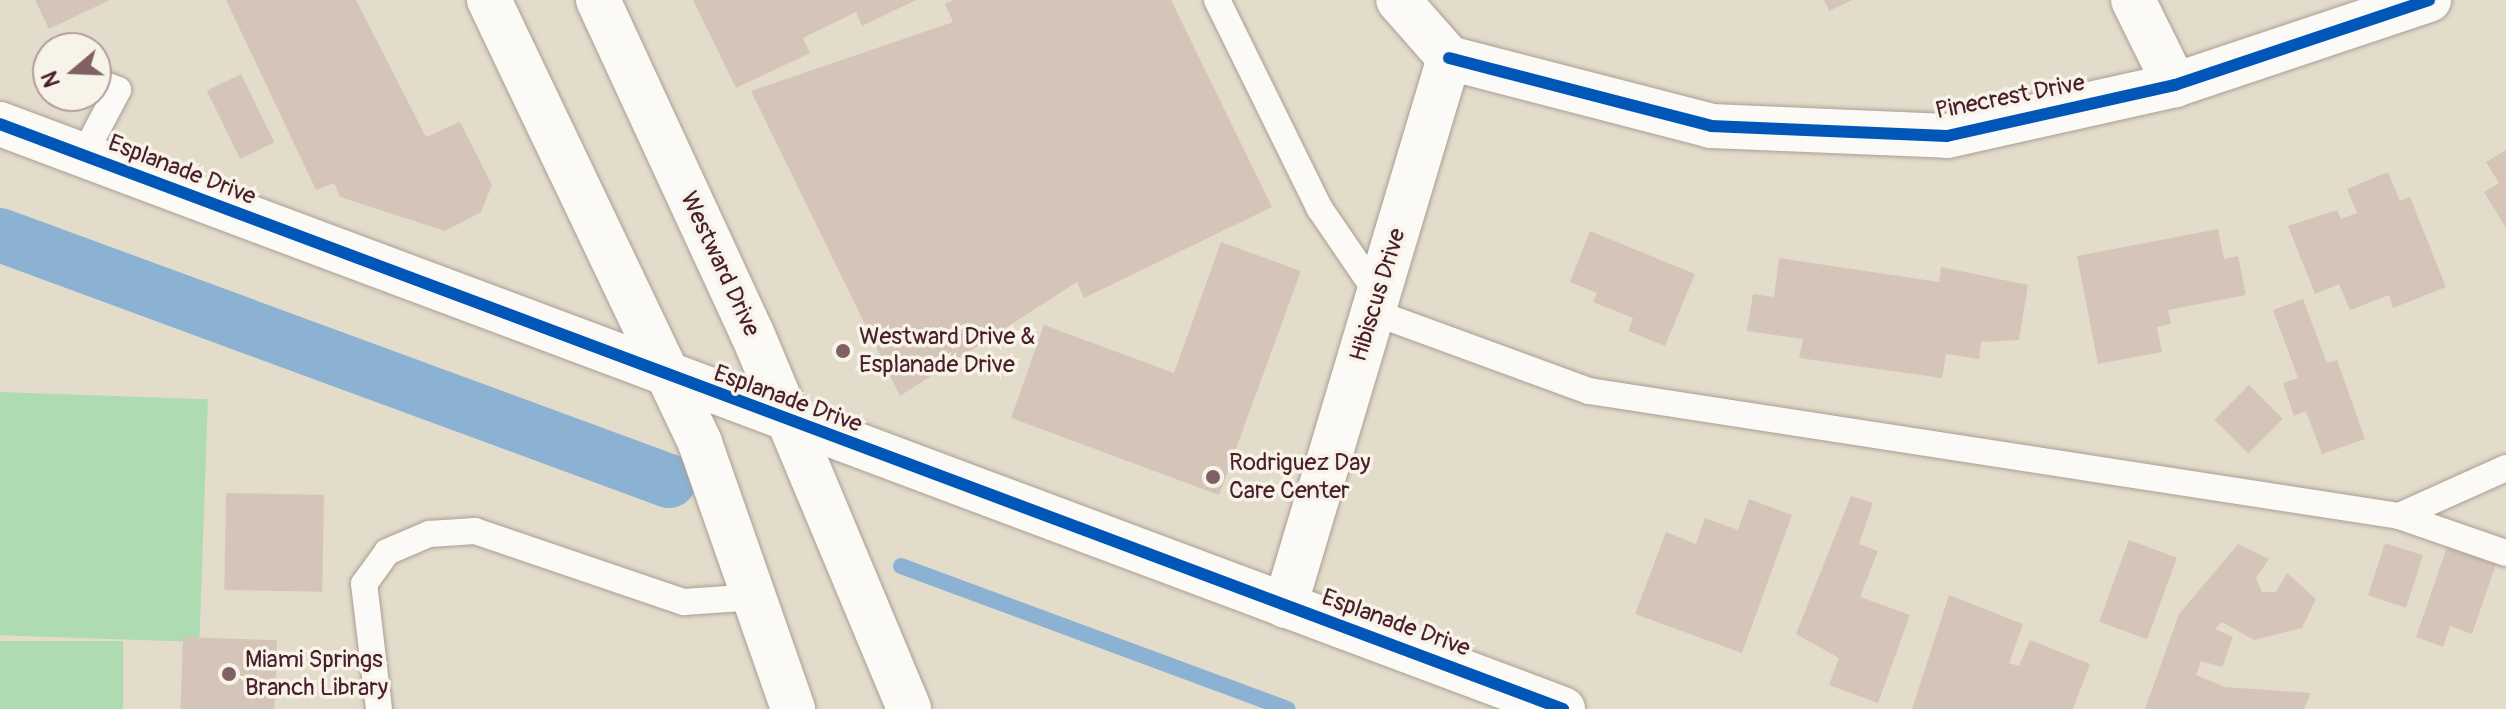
<!DOCTYPE html>
<html>
<head>
<meta charset="utf-8">
<style>
	body { margin:0 }
	#map { position:relative; width:2506px; height:709px; overflow:hidden; background:#e4dcca; font-family:Pangolin,sans-serif }
	div>[style] { position:absolute }
	[style*='--x'] { left:calc(var(--x)*1px); top:calc(var(--y)*1px); width:calc(var(--w)*1px); rotate:calc(var(--a)*1deg) }
	.green>* { inset:0; background:#aedbb2; transform-origin:0 0 }
	.stream>* { height:16px; margin:-8px; padding:0 8px; transform-origin:8px; border-radius:8px; background:#8bb2d2 }
	.canal>* { height:54px; margin:-27px; padding:0 27px; transform-origin:27px; border-radius:27px; background:#8bb2d2 }
	.building>* { inset:0; background:#d5c5b9; transform-origin:0 0 }
	.roads { filter:drop-shadow(0 0 2px #a99e96) drop-shadow(0 0 2px #a99e96) }
	.lane>* { height:26px; margin:-13px; padding:0 13px; transform-origin:13px; border-radius:13px; background:#fbfaf7 }
	.street>* { height:44px; margin:-22px; padding:0 22px; transform-origin:22px; border-radius:22px; background:#fbfaf7 }
	.secondary>* { height:44px; margin:-22px; padding:0 22px; transform-origin:22px; border-radius:22px; background:#fbfaf7 }
	.cycleway>* { height:12px; margin:-6px; padding:0 6px; transform-origin:6px; border-radius:6px; background:#0057b8 }
	.dots>* { width:22px; height:22px; translate:-50% -50%; box-sizing:border-box; border:4px solid #f7f3e8; border-radius:50% }
	span { translate:-50% -50%; white-space:nowrap; text-align:center; line-height:1.15; -webkit-text-stroke:7px #f7f3e8; paint-order:stroke }
	.street-label { font-size:24px; color:#4a1f2b }
	.poi-label { font-size:24px; color:#4a1f2b }
	.left { translate:0 -50%; text-align:left }
	.north { position:absolute; left:32px; top:32px; width:80px; height:80px; box-sizing:border-box; background:#f7f3e8; border:2px solid #b29e9c; border-radius:50%; rotate:251deg; font-size:22px; font-weight:700; line-height:32px; text-align:center; color:#4a1f2b }
	.north::after { content:''; display:block; margin:auto; width:28px; height:36px; background:#806163; clip-path:polygon(50% 0,100% 100%,50% 72%,0 100%) }
</style>
</head>
<body>
<div id="map">
	<div class="green">
		<div style="left:0;top:392px;width:208px;height:243px;rotate:2deg"></div>
		<div style="left:0;top:641px;width:123px;height:68px"></div>
	</div>
	<div class="stream">
		<div style="--x:901;--y:566;--w:412;--a:20.3"></div>
	</div>
	<div class="canal">
		<div style="--x:0;--y:235;--w:713;--a:20.19"></div>
	</div>
	<div class="building">
		<div style="clip-path:polygon(35px 0,110px 0,49px 29px)"></div>
		<div style="clip-path:polygon(226px 0,356px 0,426px 137px,460px 122px,492px 185px,481px 212px,445px 231px,340px 197px,334px 183px,316px 190px)"></div>
		<div style="clip-path:polygon(693px 0,916px 0,862px 26px,856px 12px,803px 38px,810px 53px,736px 88px)"></div>
		<div style="clip-path:polygon(954px 0,1171px 0,1272px 207px,1084px 298px,1077px 282px,900px 396px,751px 91px,953px 22px,945px 4px)"></div>
		<div style="clip-path:polygon(1824px 0,1852px 0,1829px 11px)"></div>
		<div style="left:241px;top:74px;width:76px;height:38px;rotate:64deg"></div>
		<div style="clip-path:polygon(2506px 150px,2506px 228px,2484px 192px,2499px 183px,2486px 162px)"></div>
		<div style="clip-path:polygon(2388px 172px,2400px 201px,2410px 197px,2446px 287px,2393px 308px,2389px 295px,2350px 310px,2339px 284px,2315px 294px,2288px 226px,2337px 210px,2341px 219px,2357px 213px,2347px 189px)"></div>
		<div style="clip-path:polygon(2218px 229px,2224px 259px,2238px 256px,2246px 295px,2168px 310px,2171px 324px,2157px 327px,2162px 352px,2098px 364px,2077px 256px)"></div>
		<div style="clip-path:polygon(1590px 231px,1695px 274px,1665px 346px,1628px 331px,1633px 318px,1593px 302px,1597px 293px,1570px 282px)"></div>
		<div style="clip-path:polygon(1221px 242px,1301px 271px,1219px 495px,1011px 418px,1044px 325px,1174px 373px)"></div>
		<div style="clip-path:polygon(1779px 258px,1939px 282px,1941px 267px,2028px 285px,2019px 340px,1981px 342px,1979px 359px,1946px 354px,1942px 378px,1799px 358px,1803px 339px,1747px 331px,1753px 294px,1774px 297px)"></div>
		<div style="clip-path:polygon(2303px 299px,2327px 363px,2337px 360px,2365px 439px,2322px 454px,2306px 411px,2294px 416px,2283px 383px,2298px 378px,2273px 310px)"></div>
		<div style="left:2249px;top:385px;width:48px;height:49px;rotate:45deg"></div>
		<div style="left:226px;top:493px;width:98px;height:97px;rotate:1deg"></div>
		<div style="clip-path:polygon(1851px 496px,1873px 503px,1859px 544px,1878px 551px,1860px 597px,1910px 615px,1878px 703px,1829px 685px,1839px 658px,1796px 634px)"></div>
		<div style="clip-path:polygon(1749px 499px,1792px 515px,1742px 653px,1635px 614px,1666px 532px,1696px 544px,1705px 518px,1738px 530px)"></div>
		<div style="left:2129px;top:540px;width:51px;height:87px;rotate:20deg"></div>
		<div style="left:2385px;top:543px;width:40px;height:55px;rotate:18deg"></div>
		<div style="clip-path:polygon(2238px 544px,2269px 559px,2256px 578px,2262px 592px,2276px 592px,2287px 573px,2316px 599px,2302px 628px,2254px 640px,2222px 622px,2215px 629px,2233px 637px,2222px 667px,2201px 661px,2196px 675px,2225px 687px,2311px 693px,2304px 709px,2145px 709px,2179px 614px)"></div>
		<div style="clip-path:polygon(2447px 547px,2496px 564px,2472px 634px,2450px 626px,2443px 647px,2416px 637px)"></div>
		<div style="clip-path:polygon(1949px 595px,2023px 624px,2009px 663px,2019px 666px,2030px 640px,2090px 664px,2073px 709px,1912px 709px)"></div>
		<div style="left:183px;top:637px;width:94px;height:72px;rotate:2deg"></div>
	</div>
	<div class="roads">
		<div class="lane">
			<div style="--x:1217;--y:0;--w:233;--a:63.8"></div>
			<div style="--x:1320;--y:209;--w:103;--a:55.7"></div>
			<div style="--x:83;--y:156;--w:75;--a:-62.1"></div>
			<div style="--x:118;--y:90;--w:24;--a:-158"></div>
			<div style="--x:1373;--y:312;--w:230;--a:20.1"></div>
			<div style="--x:1589;--y:391;--w:820;--a:8.77"></div>
			<div style="--x:2399;--y:516;--w:117;--a:-24.2"></div>
			<div style="--x:2399;--y:516;--w:113;--a:19.1"></div>
			<div style="--x:379;--y:709;--w:126;--a:-96.8"></div>
			<div style="--x:364;--y:584;--w:39;--a:-54"></div>
			<div style="--x:387;--y:552;--w:46;--a:-23.2"></div>
			<div style="--x:429;--y:534;--w:46;--a:-3.7"></div>
			<div style="--x:475;--y:531;--w:221;--a:18.8"></div>
			<div style="--x:684;--y:602;--w:73;--a:-3.9"></div>
		</div>
		<div class="street">
			<div style="--x:2133;--y:0;--w:95;--a:63.7"></div>
			<div style="--x:1449;--y:58;--w:271;--a:14.5"></div>
			<div style="--x:1711;--y:126;--w:236;--a:2.4"></div>
			<div style="--x:1947;--y:136;--w:234;--a:-12.6"></div>
			<div style="--x:2175;--y:85;--w:268;--a:-18.5"></div>
			<div style="--x:0;--y:124;--w:1669;--a:20.52"></div>
			<div style="--x:1285;--y:606;--w:572;--a:-73.34"></div>
			<div style="--x:1449;--y:58;--w:77;--a:-131.3"></div>
		</div>
		<div class="secondary">
			<div style="--x:489;--y:0;--w:491;--a:64.5"></div>
			<div style="--x:700;--y:443;--w:282;--a:70.7"></div>
			<div style="--x:598;--y:0;--w:367;--a:65.2"></div>
			<div style="--x:752;--y:333;--w:407;--a:67.3"></div>
		</div>
	</div>
	<div class="cycleway">
		<div style="--x:1449;--y:58;--w:271;--a:14.5"></div>
		<div style="--x:1711;--y:126;--w:236;--a:2.4"></div>
		<div style="--x:1947;--y:136;--w:234;--a:-12.6"></div>
		<div style="--x:2175;--y:85;--w:268;--a:-18.5"></div>
		<div style="--x:0;--y:124;--w:1669;--a:20.52"></div>
	</div>
	<div class="dots">
		<div style="left:843px;top:351px;background:#806163"></div>
		<div style="left:1213px;top:477px;background:#806163"></div>
		<div style="left:229px;top:674px;background:#806163"></div>
	</div>
	<div class="street-label">
		<span style="left:2010px;top:97px;rotate:-11deg">Pinecrest Drive</span>
		<span style="left:182px;top:170px;rotate:21deg">Esplanade Drive</span>
		<span style="left:720px;top:264px;rotate:65deg">Westward Drive</span>
		<span style="left:1378px;top:295px;rotate:-73deg">Hibiscus Drive</span>
		<span style="left:788px;top:399px;rotate:20deg">Esplanade Drive</span>
		<span style="left:1396px;top:623px;rotate:20deg">Esplanade Drive</span>
	</div>
	<div class="poi-label">
		<span class="left" style="left:859px;top:351px">Westward Drive &amp;<br>Esplanade Drive</span>
		<span class="left" style="left:1229px;top:477px">Rodriguez Day<br>Care Center</span>
		<span class="left" style="left:245px;top:674px">Miami Springs<br>Branch Library</span>
	</div>
	<div class="north">N</div>
</div>
</body>
</html>
